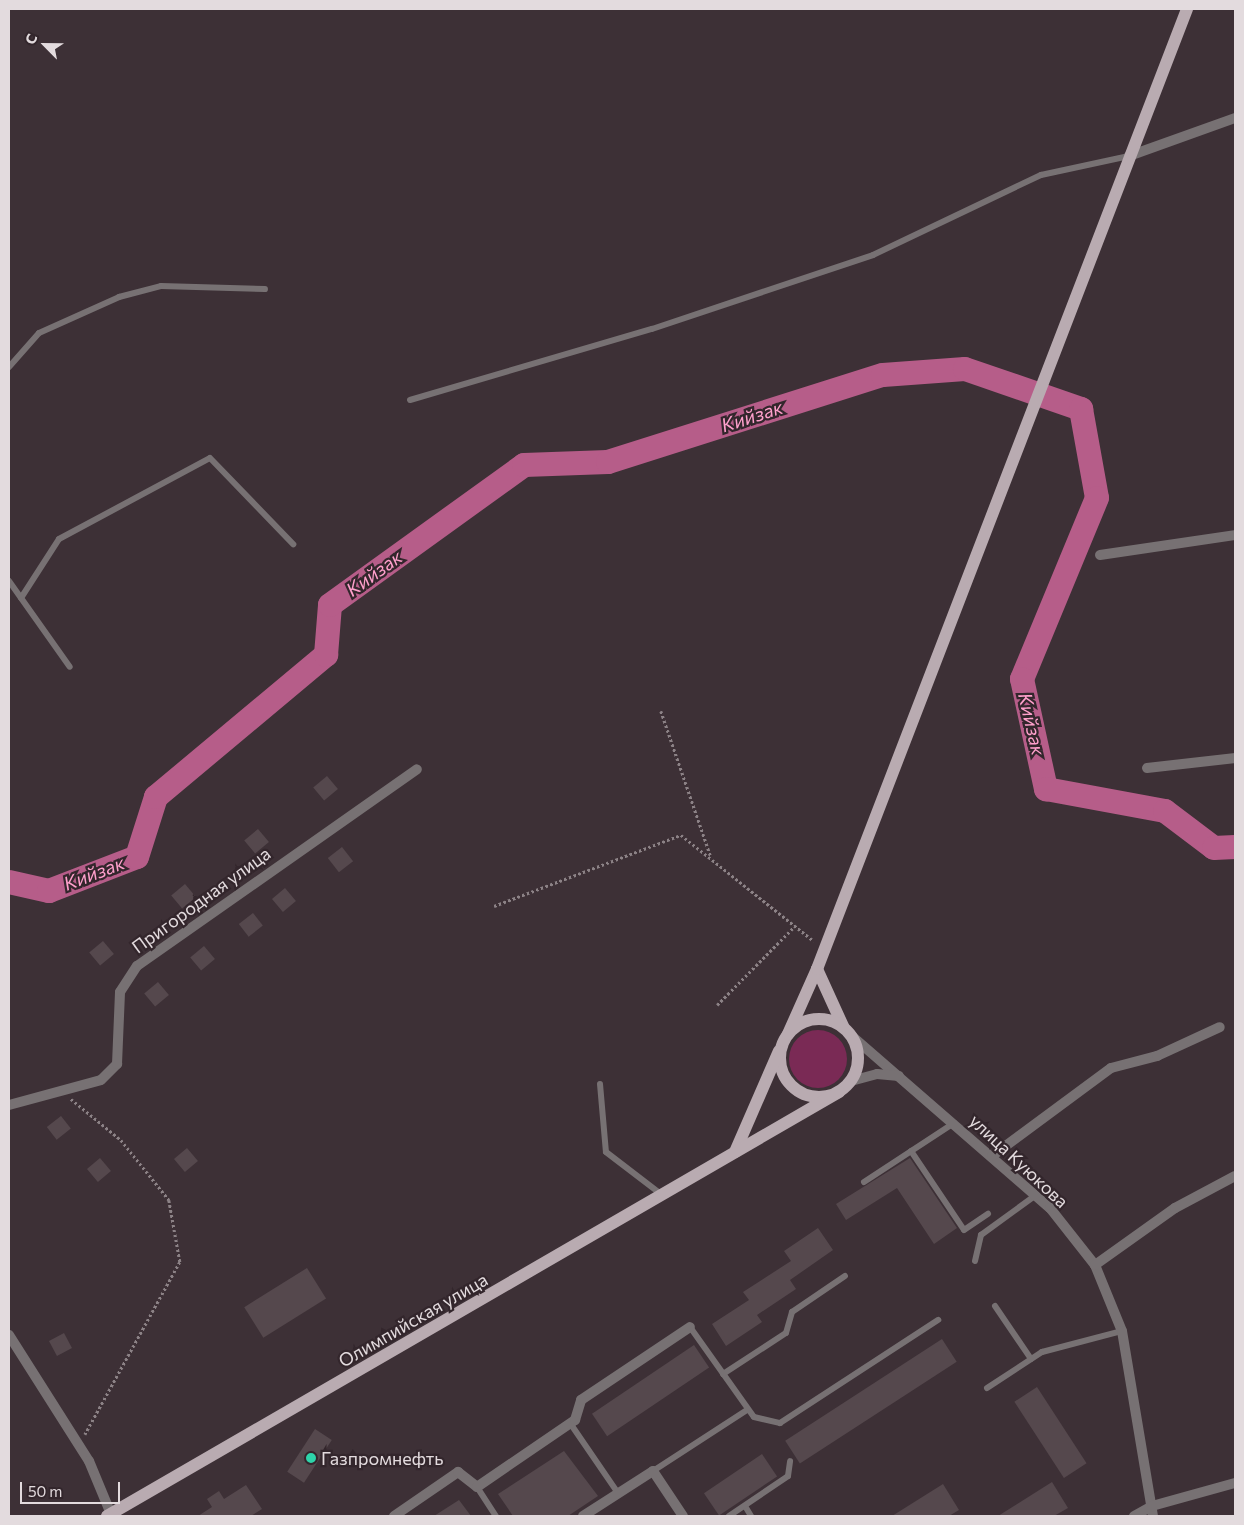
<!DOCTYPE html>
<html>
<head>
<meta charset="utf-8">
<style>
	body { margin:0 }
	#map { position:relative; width:1244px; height:1525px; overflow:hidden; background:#3d3036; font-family:Commissioner,sans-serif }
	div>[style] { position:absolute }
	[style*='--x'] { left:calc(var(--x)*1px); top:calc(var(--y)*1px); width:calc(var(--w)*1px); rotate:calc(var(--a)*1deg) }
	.green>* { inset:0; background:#7a2a55 }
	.round { border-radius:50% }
	.river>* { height:24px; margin:-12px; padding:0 12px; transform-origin:12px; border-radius:12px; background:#b65d89 }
	.building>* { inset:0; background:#55484d; transform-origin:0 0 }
	.path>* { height:2.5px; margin-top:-1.25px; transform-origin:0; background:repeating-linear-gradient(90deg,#8c8286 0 2.5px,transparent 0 5px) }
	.service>* { height:6px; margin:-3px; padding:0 3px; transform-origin:3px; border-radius:3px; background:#777173 }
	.minor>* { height:10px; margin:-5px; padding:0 5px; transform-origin:5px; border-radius:5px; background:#777173 }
	.primary>* { height:12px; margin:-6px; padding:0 6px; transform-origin:6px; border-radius:6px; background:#b9abb1 }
	.primary>.ring { margin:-6px; padding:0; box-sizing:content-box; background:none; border:12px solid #b9abb1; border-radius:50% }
	.dots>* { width:14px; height:14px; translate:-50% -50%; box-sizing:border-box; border:2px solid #33262c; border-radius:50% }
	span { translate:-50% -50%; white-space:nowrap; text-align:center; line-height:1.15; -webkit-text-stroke:4.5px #33262c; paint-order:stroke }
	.street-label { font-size:18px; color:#e3dbde }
	.poi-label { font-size:18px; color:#e3dbde }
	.left { translate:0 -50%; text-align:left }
	.water-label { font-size:19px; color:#ffa0cc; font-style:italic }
	.frame { position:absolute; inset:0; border:10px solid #e3dbde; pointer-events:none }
	.north { position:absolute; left:20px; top:20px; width:50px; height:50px; -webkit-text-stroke:4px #33262c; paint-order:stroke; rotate:293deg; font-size:14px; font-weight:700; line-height:20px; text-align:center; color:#e3dbde }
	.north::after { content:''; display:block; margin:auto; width:18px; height:22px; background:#e3dbde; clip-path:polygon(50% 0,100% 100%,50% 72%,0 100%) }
	.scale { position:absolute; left:20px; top:1482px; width:100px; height:22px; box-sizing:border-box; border:2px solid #e3dbde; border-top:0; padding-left:6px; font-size:15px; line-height:18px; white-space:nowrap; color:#e3dbde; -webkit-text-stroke:4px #33262c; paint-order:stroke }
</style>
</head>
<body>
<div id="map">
	<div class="green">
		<div class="round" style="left:789px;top:1030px;width:58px;height:58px"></div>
	</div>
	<div class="river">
		<div style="--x:9;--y:882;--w:41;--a:12.7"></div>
		<div style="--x:49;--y:891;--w:94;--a:-21.1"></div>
		<div style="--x:137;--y:857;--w:63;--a:-72.4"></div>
		<div style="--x:156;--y:797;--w:222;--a:-39.9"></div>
		<div style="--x:326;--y:655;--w:50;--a:-85.4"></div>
		<div style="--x:330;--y:605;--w:239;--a:-35.8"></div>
		<div style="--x:524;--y:465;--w:84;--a:-2"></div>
		<div style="--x:608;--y:462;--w:288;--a:-17.6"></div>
		<div style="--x:883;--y:375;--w:82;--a:-4.2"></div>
		<div style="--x:965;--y:369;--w:123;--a:19"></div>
		<div style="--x:1081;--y:409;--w:90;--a:79.8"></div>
		<div style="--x:1097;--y:498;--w:196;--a:112.5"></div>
		<div style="--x:1022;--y:679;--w:113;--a:77.7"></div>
		<div style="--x:1046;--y:789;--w:121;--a:10.5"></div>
		<div style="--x:1165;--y:811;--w:61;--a:37.1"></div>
		<div style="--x:1214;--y:848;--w:21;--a:-3"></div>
	</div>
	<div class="building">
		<div style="left:327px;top:776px;width:17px;height:18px;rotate:50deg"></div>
		<div style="left:258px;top:829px;width:17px;height:18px;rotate:50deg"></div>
		<div style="left:342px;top:847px;width:18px;height:18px;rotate:52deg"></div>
		<div style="left:185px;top:884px;width:17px;height:18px;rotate:50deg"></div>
		<div style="left:285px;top:888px;width:17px;height:17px;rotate:50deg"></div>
		<div style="left:253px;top:913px;width:16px;height:18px;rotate:52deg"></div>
		<div style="left:103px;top:941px;width:17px;height:18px;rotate:50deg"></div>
		<div style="left:204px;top:946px;width:17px;height:18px;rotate:50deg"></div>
		<div style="left:158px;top:982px;width:17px;height:18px;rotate:50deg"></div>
		<div style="left:61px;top:1116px;width:16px;height:18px;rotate:52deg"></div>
		<div style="left:187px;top:1148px;width:17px;height:17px;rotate:50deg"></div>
		<div style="left:100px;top:1158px;width:17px;height:17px;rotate:50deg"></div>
		<div style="clip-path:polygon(910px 1158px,957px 1228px,934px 1244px,897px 1188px,846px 1220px,836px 1204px)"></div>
		<div style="clip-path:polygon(818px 1228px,833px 1250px,790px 1280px,796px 1289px,757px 1315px,762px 1322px,726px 1346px,712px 1324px,749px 1300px,743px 1292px,791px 1261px,784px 1251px)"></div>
		<div style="left:307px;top:1268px;width:36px;height:74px;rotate:58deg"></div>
		<div style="left:64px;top:1333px;width:17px;height:17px;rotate:62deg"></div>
		<div style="left:942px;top:1339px;width:27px;height:187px;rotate:57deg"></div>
		<div style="left:694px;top:1345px;width:27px;height:123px;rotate:56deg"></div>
		<div style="left:1037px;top:1387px;width:91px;height:27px;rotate:57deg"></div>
		<div style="left:315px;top:1429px;width:20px;height:51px;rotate:33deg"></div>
		<div style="clip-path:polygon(564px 1451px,598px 1496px,568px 1516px,513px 1516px,498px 1494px)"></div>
		<div style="left:762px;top:1454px;width:27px;height:70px;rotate:56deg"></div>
		<div style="clip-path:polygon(1052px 1482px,1068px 1508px,1054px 1516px,998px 1516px)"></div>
		<div style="clip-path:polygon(943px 1484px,959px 1510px,949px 1516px,892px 1516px)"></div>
		<div style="clip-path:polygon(246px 1485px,262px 1509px,251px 1516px,198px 1516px,212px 1507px,207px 1499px,219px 1491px,224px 1499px)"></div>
		<div style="clip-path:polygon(459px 1500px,471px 1516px,434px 1516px)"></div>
	</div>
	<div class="path">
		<div style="--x:661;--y:711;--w:154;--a:71.1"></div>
		<div style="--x:494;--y:906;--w:200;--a:-20.8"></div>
		<div style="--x:681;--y:835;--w:170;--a:38.6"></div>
		<div style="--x:717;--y:1005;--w:111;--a:-45.4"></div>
		<div style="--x:71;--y:1099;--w:65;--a:39.4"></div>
		<div style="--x:121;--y:1140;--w:77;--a:51.3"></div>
		<div style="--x:169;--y:1200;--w:63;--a:79.9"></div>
		<div style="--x:180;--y:1262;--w:197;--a:118.8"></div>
	</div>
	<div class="service">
		<div style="--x:9;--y:367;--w:45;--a:-48.6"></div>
		<div style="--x:39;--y:333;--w:88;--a:-24.2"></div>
		<div style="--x:119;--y:297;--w:43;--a:-14.7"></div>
		<div style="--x:161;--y:286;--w:104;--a:1.7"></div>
		<div style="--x:410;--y:400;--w:252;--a:-16.4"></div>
		<div style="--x:652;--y:329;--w:233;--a:-18.5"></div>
		<div style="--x:873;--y:255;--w:186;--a:-25.5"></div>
		<div style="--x:1041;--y:175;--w:90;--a:-12.2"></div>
		<div style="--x:9;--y:581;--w:105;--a:54.7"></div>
		<div style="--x:21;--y:598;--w:70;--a:-57.2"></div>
		<div style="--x:59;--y:539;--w:171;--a:-28.2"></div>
		<div style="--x:210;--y:458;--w:120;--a:46"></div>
		<div style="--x:600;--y:1084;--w:68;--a:85"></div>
		<div style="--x:606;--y:1152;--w:71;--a:37.5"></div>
		<div style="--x:911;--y:1151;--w:95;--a:56.1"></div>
		<div style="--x:964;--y:1230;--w:29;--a:-34"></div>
		<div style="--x:864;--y:1182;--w:108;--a:-33.2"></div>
		<div style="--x:975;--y:1261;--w:27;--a:-77"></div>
		<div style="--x:981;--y:1235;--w:68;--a:-36"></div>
		<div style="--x:995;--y:1306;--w:64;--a:55.8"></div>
		<div style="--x:690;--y:1327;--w:110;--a:54.6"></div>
		<div style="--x:754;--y:1417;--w:27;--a:13"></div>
		<div style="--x:780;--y:1423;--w:189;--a:-33.1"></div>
		<div style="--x:723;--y:1374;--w:75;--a:-33.1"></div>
		<div style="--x:786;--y:1333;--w:22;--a:-74"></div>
		<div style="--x:792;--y:1312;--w:64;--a:-34.2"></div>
		<div style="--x:987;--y:1388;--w:66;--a:-33.2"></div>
		<div style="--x:1042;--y:1352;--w:83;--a:-14.7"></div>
		<div style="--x:570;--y:1423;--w:85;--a:55.6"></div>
		<div style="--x:653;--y:1471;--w:112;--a:-33"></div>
		<div style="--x:477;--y:1487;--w:35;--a:57"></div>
		<div style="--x:745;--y:1506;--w:12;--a:59"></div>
		<div style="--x:729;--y:1516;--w:71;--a:-34.1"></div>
		<div style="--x:788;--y:1476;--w:15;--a:-82"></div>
	</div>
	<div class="minor">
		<div style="--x:1129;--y:156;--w:113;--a:-19.7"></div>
		<div style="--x:1100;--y:555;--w:136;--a:-8.4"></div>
		<div style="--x:1147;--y:768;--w:89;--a:-6.5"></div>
		<div style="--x:853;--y:1037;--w:261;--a:41"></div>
		<div style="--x:1050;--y:1208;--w:73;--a:51.7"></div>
		<div style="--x:1095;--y:1265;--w:71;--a:67.8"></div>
		<div style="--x:1122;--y:1331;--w:188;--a:80.5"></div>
		<div style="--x:851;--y:1081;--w:27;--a:-15"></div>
		<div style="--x:877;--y:1074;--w:22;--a:5"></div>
		<div style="--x:9;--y:1105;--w:95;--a:-15.2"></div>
		<div style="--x:101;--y:1080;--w:23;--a:-45"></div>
		<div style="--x:117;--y:1064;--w:72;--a:-87.6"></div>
		<div style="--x:120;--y:992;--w:31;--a:-57"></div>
		<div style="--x:137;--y:966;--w:342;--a:-35.1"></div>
		<div style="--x:992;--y:1156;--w:148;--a:-36.5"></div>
		<div style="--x:1111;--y:1068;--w:48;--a:-14.6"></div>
		<div style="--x:1157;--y:1056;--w:69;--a:-24.7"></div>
		<div style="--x:1095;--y:1265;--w:98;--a:-35.5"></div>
		<div style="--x:1175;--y:1208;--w:68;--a:-28.1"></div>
		<div style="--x:9;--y:1335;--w:149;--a:57.6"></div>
		<div style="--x:89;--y:1461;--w:57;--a:67.5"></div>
		<div style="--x:394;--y:1516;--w:78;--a:-34.5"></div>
		<div style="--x:458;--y:1472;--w:24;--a:38"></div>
		<div style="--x:477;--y:1487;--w:119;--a:-34.4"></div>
		<div style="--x:575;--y:1420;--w:21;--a:-73"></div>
		<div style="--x:581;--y:1400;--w:131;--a:-33.8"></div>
		<div style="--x:583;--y:1516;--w:83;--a:-32.7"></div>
		<div style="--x:653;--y:1471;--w:54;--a:56.3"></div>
		<div style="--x:1134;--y:1516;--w:21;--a:-29"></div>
		<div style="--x:1152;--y:1506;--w:86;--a:-15.5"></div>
	</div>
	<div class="primary">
		<div style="--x:817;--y:969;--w:63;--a:65.5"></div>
		<div class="ring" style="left:780px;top:1019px;width:66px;height:66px"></div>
		<div style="--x:788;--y:1034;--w:71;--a:-66"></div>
		<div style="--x:817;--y:969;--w:1029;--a:-68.92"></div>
		<div style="--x:735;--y:1152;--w:110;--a:-66.5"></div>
		<div style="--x:107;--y:1516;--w:846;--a:-30.08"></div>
	</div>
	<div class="dots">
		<div style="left:311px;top:1458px;background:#2ed4aa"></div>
	</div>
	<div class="street-label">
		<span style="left:201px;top:900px;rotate:-36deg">Пригородная улица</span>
		<span style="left:1019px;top:1161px;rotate:43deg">улица Куюкова</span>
		<span style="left:413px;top:1320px;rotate:-30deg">Олимпийская улица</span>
	</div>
	<div class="poi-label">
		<span class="left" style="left:321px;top:1458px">Газпромнефть</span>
	</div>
	<div class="water-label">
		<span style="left:752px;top:416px;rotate:-18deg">Кийзак</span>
		<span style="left:374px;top:573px;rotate:-36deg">Кийзак</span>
		<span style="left:1032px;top:724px;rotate:77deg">Кийзак</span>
		<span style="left:94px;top:873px;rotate:-21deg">Кийзак</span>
	</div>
	<div class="frame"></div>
	<div class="north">С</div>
	<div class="scale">50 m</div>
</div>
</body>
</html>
